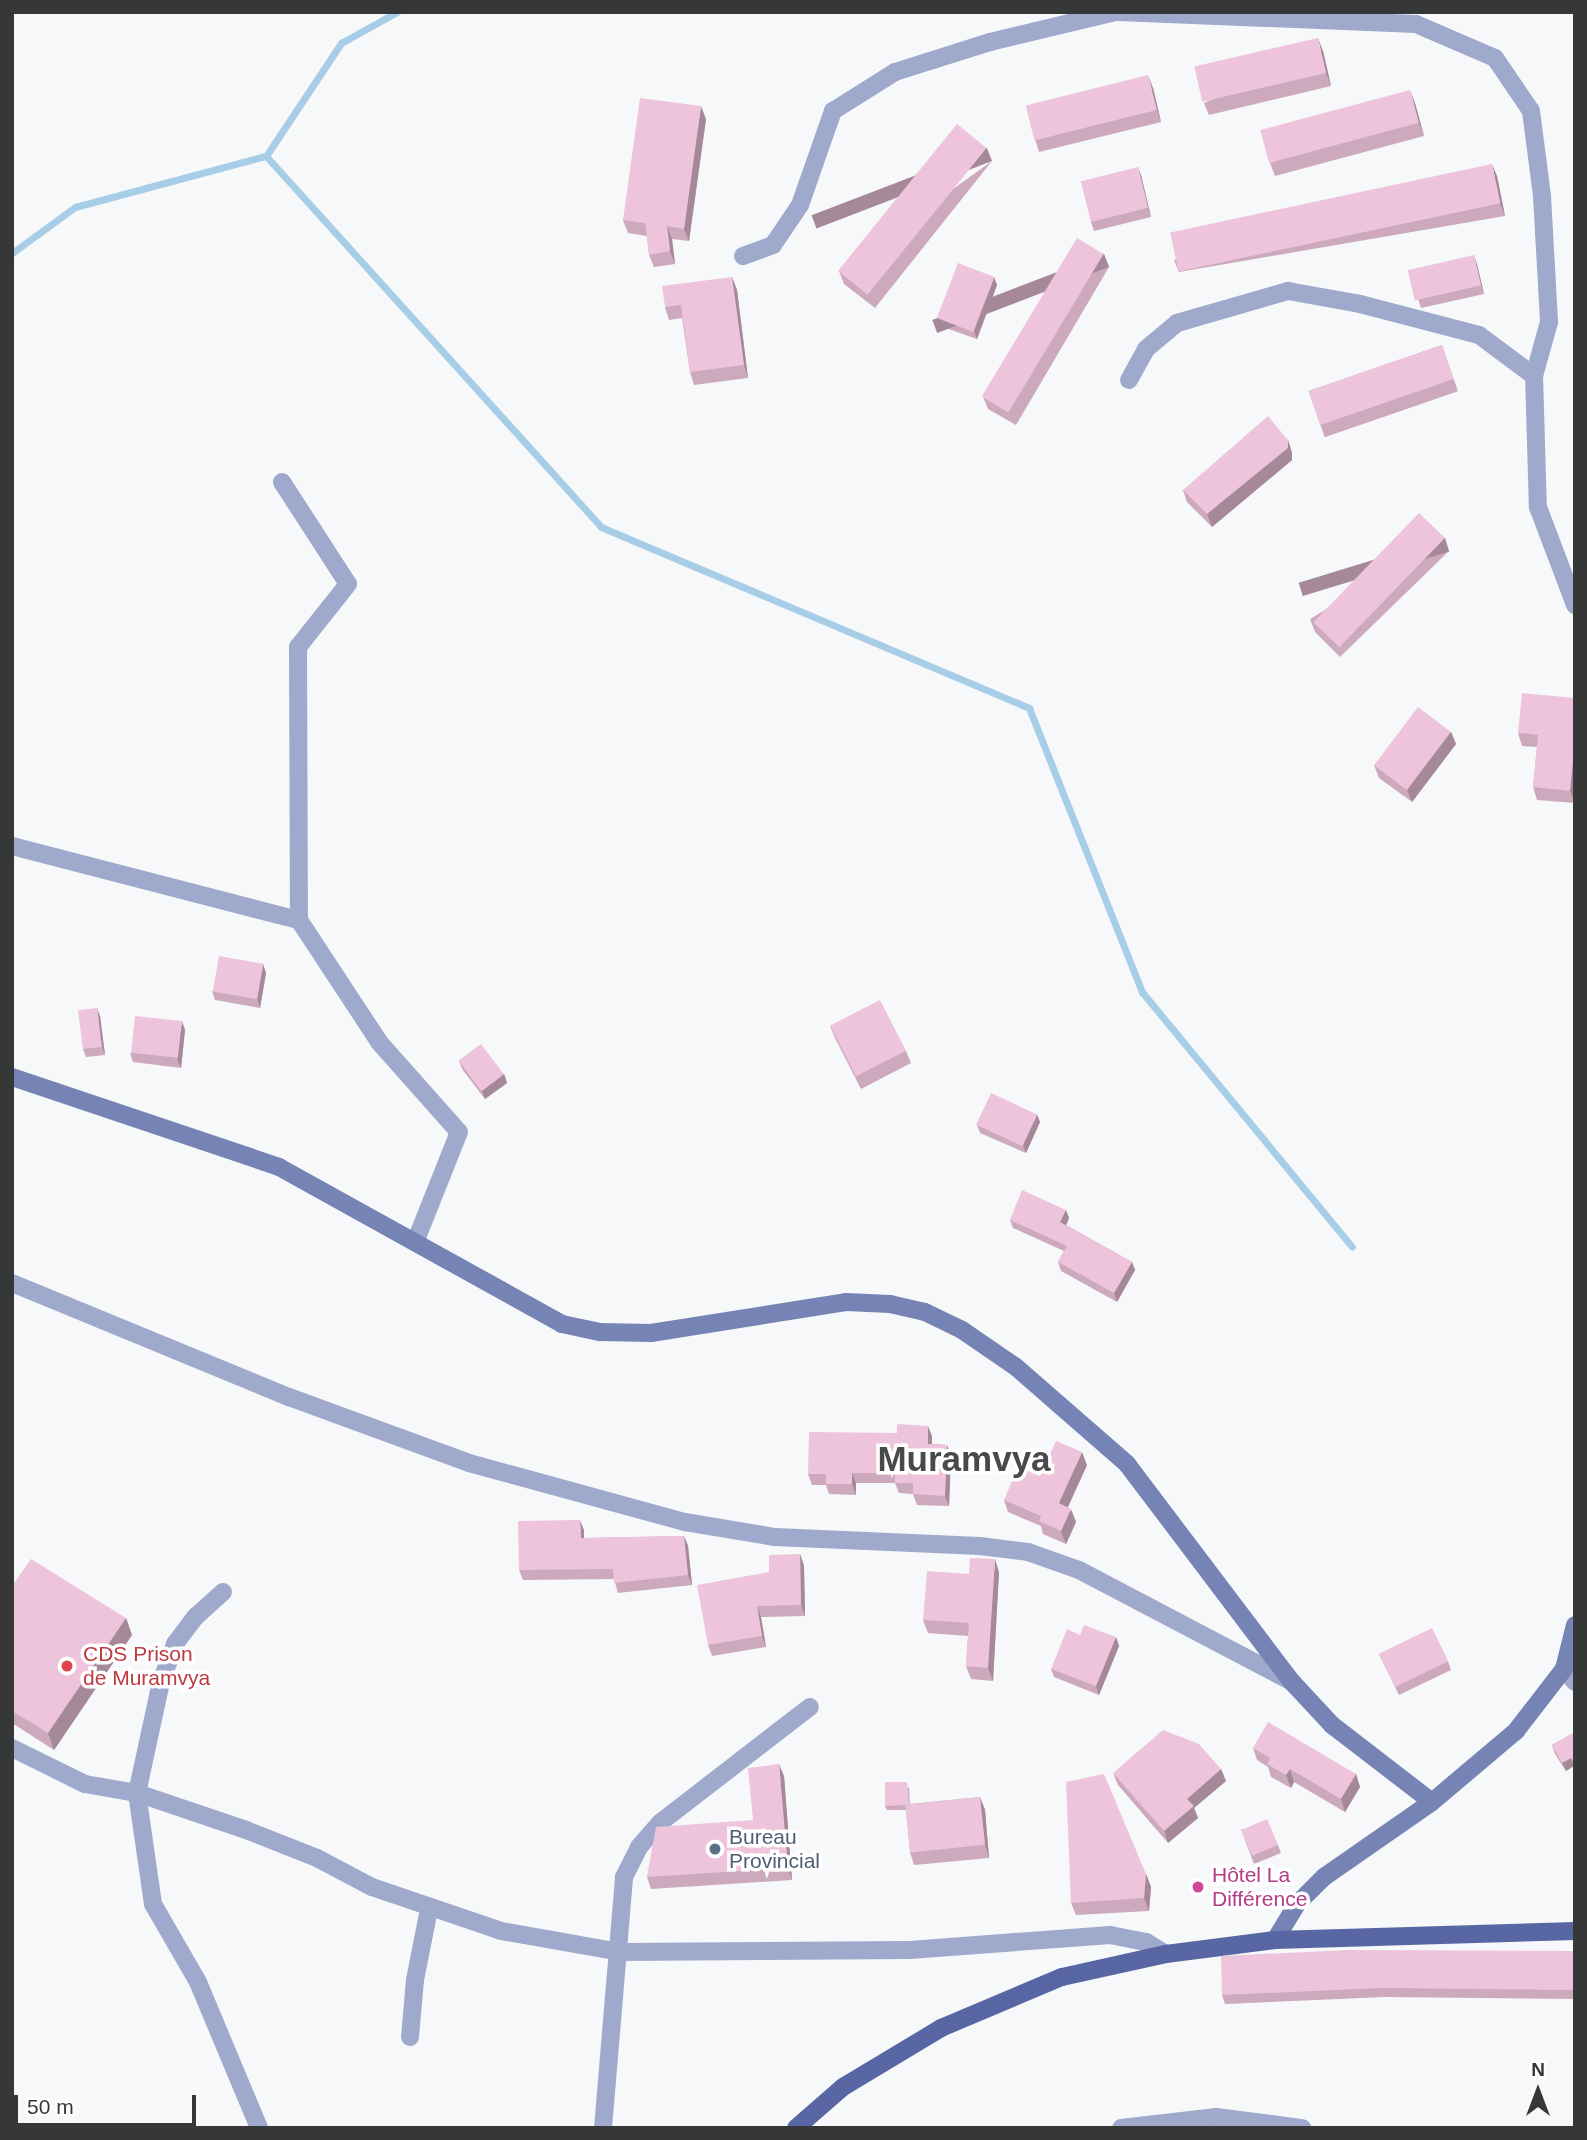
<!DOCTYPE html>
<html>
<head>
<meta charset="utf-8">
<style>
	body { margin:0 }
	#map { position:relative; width:1587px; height:2140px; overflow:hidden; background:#f7f8f9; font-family:Arial,sans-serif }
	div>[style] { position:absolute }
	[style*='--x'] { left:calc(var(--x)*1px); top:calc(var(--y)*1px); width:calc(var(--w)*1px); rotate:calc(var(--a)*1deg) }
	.stream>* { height:7px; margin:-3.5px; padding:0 3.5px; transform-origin:3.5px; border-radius:3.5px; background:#a8cee7 }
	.minor>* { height:18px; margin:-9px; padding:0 9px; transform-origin:9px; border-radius:9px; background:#9fa9cc }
	.secondary>* { height:18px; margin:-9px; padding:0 9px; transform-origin:9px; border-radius:9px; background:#7683b5 }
	.primary>* { height:18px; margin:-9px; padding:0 9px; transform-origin:9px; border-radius:9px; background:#5867a3 }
	.wall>* { inset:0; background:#cca9bc; transform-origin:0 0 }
	.shaded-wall>* { inset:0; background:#a68999; transform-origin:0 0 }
	.building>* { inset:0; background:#edc4db; transform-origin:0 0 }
	.dots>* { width:19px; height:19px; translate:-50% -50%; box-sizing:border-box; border:4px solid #fff; border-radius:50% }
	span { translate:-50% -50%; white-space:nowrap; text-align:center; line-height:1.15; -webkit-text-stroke:7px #fff; paint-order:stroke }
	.health-label { font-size:21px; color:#be3a42 }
	.left { translate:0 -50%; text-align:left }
	.service-label { font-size:21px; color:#4e5e75 }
	.hotel-label { font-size:21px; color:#b23c85 }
	.town-label { font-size:35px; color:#48494a; font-weight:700 }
	.frame { position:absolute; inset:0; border:14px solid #363737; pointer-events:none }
	.north { position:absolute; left:1503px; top:2056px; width:70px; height:70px; -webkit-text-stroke:5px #fff; paint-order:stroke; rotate:0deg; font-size:19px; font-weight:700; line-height:28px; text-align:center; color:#363737 }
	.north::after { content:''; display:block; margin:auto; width:24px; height:32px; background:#363737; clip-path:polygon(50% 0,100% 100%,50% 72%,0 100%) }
	.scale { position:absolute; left:14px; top:2095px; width:182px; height:32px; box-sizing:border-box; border:4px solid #363737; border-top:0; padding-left:9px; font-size:21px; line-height:24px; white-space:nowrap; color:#363737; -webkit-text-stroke:5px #fff; paint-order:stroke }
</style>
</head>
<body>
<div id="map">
	<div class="stream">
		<div style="--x:266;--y:156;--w:500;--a:47.9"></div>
		<div style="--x:601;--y:527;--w:465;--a:22.9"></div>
		<div style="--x:1029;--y:708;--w:306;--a:68.3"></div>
		<div style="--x:1142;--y:992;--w:330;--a:50.5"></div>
		<div style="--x:12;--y:253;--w:78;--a:-36.1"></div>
		<div style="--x:75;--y:207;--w:198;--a:-15"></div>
		<div style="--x:266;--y:156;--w:136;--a:-56.4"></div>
		<div style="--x:341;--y:43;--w:64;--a:-29"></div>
	</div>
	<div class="minor">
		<div style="--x:1118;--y:12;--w:298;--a:2.3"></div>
		<div style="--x:1416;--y:24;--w:86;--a:23.3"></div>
		<div style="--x:1495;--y:58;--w:64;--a:55.8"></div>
		<div style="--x:1531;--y:111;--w:86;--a:82.6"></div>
		<div style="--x:1542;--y:196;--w:126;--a:86.8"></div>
		<div style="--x:1549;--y:322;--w:56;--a:105.5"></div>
		<div style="--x:743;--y:256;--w:32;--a:-20"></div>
		<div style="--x:773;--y:245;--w:48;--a:-56"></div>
		<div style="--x:800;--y:205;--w:100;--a:-70.7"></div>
		<div style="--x:833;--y:111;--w:73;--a:-32.2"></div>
		<div style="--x:895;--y:72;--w:100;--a:-17.5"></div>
		<div style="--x:990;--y:42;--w:129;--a:-13.5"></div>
		<div style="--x:1129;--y:380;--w:35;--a:-61"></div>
		<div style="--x:1146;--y:349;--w:40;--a:-40"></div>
		<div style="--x:1177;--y:323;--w:116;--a:-16.1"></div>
		<div style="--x:1288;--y:291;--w:73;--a:10.2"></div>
		<div style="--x:1360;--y:304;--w:123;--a:14.6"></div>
		<div style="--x:1479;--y:335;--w:69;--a:36.7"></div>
		<div style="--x:1534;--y:376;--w:131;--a:88.3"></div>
		<div style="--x:1538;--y:507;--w:105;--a:69.3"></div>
		<div style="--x:282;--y:482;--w:121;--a:57.1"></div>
		<div style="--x:348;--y:584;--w:80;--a:128.4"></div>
		<div style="--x:298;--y:647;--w:273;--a:89.8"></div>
		<div style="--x:12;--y:846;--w:296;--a:14.5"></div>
		<div style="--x:299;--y:920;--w:146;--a:56.7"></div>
		<div style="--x:379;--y:1042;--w:120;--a:48.4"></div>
		<div style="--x:459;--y:1132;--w:116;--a:111.7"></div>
		<div style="--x:12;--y:1283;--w:300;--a:22.4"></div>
		<div style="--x:289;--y:1397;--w:192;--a:20.1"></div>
		<div style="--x:469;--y:1463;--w:224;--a:15.3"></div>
		<div style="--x:685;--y:1522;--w:91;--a:9.5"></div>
		<div style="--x:775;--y:1537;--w:205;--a:2.5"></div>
		<div style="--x:980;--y:1546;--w:48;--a:7.1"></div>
		<div style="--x:1028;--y:1552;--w:54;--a:19.4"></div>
		<div style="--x:1079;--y:1570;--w:241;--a:27.7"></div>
		<div style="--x:223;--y:1592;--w:36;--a:138"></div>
		<div style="--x:196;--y:1616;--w:35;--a:127"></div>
		<div style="--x:175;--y:1644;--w:40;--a:110.2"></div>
		<div style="--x:161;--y:1682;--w:114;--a:102.2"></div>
		<div style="--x:137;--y:1793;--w:112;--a:81.8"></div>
		<div style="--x:153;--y:1904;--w:90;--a:60"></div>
		<div style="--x:198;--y:1982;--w:158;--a:67.3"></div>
		<div style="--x:1564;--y:1669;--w:17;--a:50"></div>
		<div style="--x:12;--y:1748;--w:81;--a:26.3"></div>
		<div style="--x:85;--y:1784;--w:53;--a:9.8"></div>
		<div style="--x:137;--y:1793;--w:115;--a:18.7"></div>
		<div style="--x:246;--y:1830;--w:76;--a:21.5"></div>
		<div style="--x:317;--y:1858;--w:62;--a:27.8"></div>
		<div style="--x:372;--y:1887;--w:136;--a:18.8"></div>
		<div style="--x:501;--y:1931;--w:121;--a:10"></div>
		<div style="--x:620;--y:1952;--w:290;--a:-0.4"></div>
		<div style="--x:910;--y:1950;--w:201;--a:-4.3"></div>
		<div style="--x:1110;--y:1935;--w:37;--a:11"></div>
		<div style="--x:1146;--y:1942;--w:23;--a:31"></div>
		<div style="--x:410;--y:2037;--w:57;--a:-85"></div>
		<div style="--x:415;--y:1980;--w:72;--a:-78.8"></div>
		<div style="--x:603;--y:2128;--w:252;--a:-85.2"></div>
		<div style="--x:624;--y:1877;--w:34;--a:-63"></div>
		<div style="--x:639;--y:1847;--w:33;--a:-49"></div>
		<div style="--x:661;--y:1822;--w:188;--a:-37.7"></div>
		<div style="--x:1121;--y:2128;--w:96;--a:-6.6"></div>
		<div style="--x:1216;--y:2117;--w:87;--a:7.3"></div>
	</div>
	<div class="secondary">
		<div style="--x:12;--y:1077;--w:282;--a:18.6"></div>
		<div style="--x:279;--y:1167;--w:324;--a:29"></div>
		<div style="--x:562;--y:1324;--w:39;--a:12"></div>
		<div style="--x:600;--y:1332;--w:51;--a:1.1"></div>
		<div style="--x:651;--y:1333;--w:197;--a:-9"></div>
		<div style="--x:846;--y:1302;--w:44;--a:2.6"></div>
		<div style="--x:890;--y:1304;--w:36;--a:13"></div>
		<div style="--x:925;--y:1312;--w:41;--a:25.9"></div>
		<div style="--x:962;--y:1330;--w:65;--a:34.4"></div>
		<div style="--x:1016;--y:1367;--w:147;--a:41.1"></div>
		<div style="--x:1127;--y:1464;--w:273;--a:52.9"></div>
		<div style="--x:1292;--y:1682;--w:59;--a:47.1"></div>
		<div style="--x:1332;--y:1725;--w:126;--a:37.6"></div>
		<div style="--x:1275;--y:1940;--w:42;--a:-58.6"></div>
		<div style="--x:1297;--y:1904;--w:38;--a:-45"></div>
		<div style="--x:1324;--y:1877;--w:131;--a:-34.8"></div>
		<div style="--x:1432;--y:1802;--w:110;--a:-40.2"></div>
		<div style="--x:1516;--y:1731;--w:78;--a:-52.3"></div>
		<div style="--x:1564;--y:1669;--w:45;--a:-76"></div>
	</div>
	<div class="primary">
		<div style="--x:796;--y:2128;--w:62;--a:-41.1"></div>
		<div style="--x:843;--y:2087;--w:114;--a:-31"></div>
		<div style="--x:941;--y:2028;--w:131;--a:-22.9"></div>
		<div style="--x:1062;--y:1977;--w:107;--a:-12.5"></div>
		<div style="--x:1166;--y:1954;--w:110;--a:-7.3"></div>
		<div style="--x:1275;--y:1940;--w:300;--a:-1.7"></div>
	</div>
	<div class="wall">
		<div style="clip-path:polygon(1323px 51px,1331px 86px,1209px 115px,1204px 103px)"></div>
		<div style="clip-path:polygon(1153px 88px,1161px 122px,1039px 152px,1035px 139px)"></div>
		<div style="clip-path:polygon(1415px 103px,1424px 136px,1275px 176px,1270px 163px)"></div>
		<div style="clip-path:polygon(706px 119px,689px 241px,672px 239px,675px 264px,654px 267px,649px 255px,647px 236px,628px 233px,623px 220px)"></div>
		<div style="clip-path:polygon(992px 161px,875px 308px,844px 284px,839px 271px)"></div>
		<div style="clip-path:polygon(1141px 175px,1151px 217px,1094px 231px,1091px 222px)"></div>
		<div style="clip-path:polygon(1497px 176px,1505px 216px,1179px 272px,1174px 260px)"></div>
		<div style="clip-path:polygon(1104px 254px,1109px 267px,1016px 425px,988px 409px,983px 397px)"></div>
		<div style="clip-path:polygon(1477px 264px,1484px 294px,1421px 308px,1408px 270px)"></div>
		<div style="clip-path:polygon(732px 277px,737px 290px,748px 378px,694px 385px,690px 372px,682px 318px,669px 320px,665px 307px)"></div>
		<div style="clip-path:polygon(994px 277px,997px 285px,977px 339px,940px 326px,937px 318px)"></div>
		<div style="left:1442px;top:345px;width:49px;height:141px;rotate:71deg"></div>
		<div style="clip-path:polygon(1288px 440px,1292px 453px,1292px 460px,1212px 527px,1187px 502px,1183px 490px)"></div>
		<div style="clip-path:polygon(1445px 538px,1449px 551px,1340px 657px,1315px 632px,1310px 619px)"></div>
		<div style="clip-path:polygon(1575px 698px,1575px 803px,1537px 800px,1533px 787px,1537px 747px,1522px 746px,1518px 733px)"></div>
		<div style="clip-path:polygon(1451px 732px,1456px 744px,1412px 802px,1379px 778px,1374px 765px)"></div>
		<div style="clip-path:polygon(263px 964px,266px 973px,260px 1008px,215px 1000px,212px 991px)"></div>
		<div style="clip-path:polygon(100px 1016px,105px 1055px,86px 1057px,83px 1049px)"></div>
		<div style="clip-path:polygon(830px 1026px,906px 1051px,911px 1063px,861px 1089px,835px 1038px)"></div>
		<div style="clip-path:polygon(185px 1030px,181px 1068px,133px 1062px,130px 1053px)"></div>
		<div style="clip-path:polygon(459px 1061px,504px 1074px,507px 1083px,485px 1099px,462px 1069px)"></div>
		<div style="clip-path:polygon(1040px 1122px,1026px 1153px,980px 1133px,977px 1125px)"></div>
		<div style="clip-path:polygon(1066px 1210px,1069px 1218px,1066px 1225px,1132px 1262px,1135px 1270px,1117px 1302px,1061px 1271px,1058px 1262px,1064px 1251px,1013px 1228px,1010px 1220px)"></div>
		<div style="clip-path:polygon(932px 1436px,932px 1444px,947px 1445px,951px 1455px,949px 1506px,917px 1505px,913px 1494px,899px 1493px,895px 1483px,856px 1483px,856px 1495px,829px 1494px,826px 1485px,812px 1485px,808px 1474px)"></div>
		<div style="clip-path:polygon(1087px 1465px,1067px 1507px,1076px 1522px,1066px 1544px,1043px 1534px,1041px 1526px,1008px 1512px,1004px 1500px,1040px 1476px)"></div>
		<div style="clip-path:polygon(584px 1530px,584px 1538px,684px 1536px,688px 1546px,692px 1585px,618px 1593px,614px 1579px,523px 1580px,519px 1570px)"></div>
		<div style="clip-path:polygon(800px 1554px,804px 1566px,805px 1616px,761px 1617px,766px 1647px,712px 1656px,708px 1645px,769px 1572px)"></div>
		<div style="clip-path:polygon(999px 1572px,993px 1681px,971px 1679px,966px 1666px,968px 1636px,928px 1633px,923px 1620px,969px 1574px)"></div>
		<div style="clip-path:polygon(12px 1586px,126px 1618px,132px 1635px,54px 1750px,12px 1723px)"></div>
		<div style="clip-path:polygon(1080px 1635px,1116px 1637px,1119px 1646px,1099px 1695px,1054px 1677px,1051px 1669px)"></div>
		<div style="clip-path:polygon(1379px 1654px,1448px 1661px,1451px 1670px,1399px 1695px)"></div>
		<div style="clip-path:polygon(1575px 1732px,1575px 1767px,1574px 1766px,1566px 1771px,1555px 1754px,1552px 1745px)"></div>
		<div style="clip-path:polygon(1253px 1748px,1356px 1774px,1360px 1787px,1345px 1812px,1294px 1782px,1291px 1788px,1271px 1777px,1268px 1767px,1257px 1760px)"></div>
		<div style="clip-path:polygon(1221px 1769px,1226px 1781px,1194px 1808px,1198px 1818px,1168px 1843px,1118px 1785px,1113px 1773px)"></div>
		<div style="clip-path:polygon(784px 1776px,792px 1880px,651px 1889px,647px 1877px,753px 1820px)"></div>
		<div style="clip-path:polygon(909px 1787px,910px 1804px,980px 1797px,985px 1810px,989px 1858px,914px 1865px,910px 1852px,906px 1810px,887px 1810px,885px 1806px)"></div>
		<div style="clip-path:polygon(1241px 1829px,1278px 1845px,1281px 1853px,1254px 1864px)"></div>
		<div style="clip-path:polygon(1146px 1874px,1151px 1887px,1149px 1911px,1076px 1915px,1071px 1903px)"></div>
		<div style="clip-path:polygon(1575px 1951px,1575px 1999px,1384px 1997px,1225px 2004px,1222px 1995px)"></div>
	</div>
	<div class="shaded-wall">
		<div style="clip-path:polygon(1318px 38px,1323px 51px,1331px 86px,1326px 73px)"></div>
		<div style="clip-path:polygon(1148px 75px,1153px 88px,1161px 122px,1157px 110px)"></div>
		<div style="clip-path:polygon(1410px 90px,1415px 103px,1424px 136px,1419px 123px)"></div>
		<div style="clip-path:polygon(701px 106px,706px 119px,689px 241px,684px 229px)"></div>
		<div style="left:987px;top:148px;width:14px;height:188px;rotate:69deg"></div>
		<div style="clip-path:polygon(1492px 164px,1497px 176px,1505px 216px,1500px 203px)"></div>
		<div style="clip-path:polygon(1138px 167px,1141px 175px,1151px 217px,1148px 208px)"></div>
		<div style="clip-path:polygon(667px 226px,672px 239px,675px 264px,670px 251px)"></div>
		<div style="left:1104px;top:254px;width:14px;height:184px;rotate:69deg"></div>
		<div style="clip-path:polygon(1474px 255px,1477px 264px,1484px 294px,1481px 285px)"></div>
		<div style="clip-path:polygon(732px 277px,737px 290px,748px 378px,744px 365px)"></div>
		<div style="clip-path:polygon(994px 277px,997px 285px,977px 339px,974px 331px)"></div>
		<div style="clip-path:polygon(1288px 440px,1292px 453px,1292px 460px,1212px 527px,1207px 514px)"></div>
		<div style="left:1445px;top:538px;width:14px;height:153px;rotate:73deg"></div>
		<div style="clip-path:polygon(1451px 732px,1456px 744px,1412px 802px,1407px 790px)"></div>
		<div style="clip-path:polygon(1573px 760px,1575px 764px,1575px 803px,1570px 791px)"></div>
		<div style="clip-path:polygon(263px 964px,266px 973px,260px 1008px,257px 999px)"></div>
		<div style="clip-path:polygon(97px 1008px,100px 1016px,105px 1055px,102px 1047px)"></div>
		<div style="clip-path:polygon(182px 1021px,185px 1030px,181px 1068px,177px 1059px)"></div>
		<div style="clip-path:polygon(504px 1074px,507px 1083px,485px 1099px,482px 1091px)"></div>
		<div style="clip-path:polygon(1037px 1114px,1040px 1122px,1026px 1153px,1023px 1145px)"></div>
		<div style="clip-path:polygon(1066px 1210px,1069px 1218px,1064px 1231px,1060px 1222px)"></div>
		<div style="clip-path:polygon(1132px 1262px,1135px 1270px,1117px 1302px,1114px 1293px)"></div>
		<div style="clip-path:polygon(928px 1426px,932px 1436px,932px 1454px,928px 1444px)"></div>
		<div style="clip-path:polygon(947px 1445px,951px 1455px,949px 1506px,945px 1496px)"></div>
		<div style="clip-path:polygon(1082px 1452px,1087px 1465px,1064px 1516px,1059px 1503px)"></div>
		<div style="clip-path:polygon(852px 1473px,856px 1483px,856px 1495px,852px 1484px)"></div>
		<div style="clip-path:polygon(1071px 1509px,1076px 1522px,1066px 1544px,1061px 1531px)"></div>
		<div style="clip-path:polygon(580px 1520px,584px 1530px,584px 1548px,581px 1538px)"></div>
		<div style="clip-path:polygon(684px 1536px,688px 1546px,692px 1585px,688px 1575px)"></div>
		<div style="clip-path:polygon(800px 1554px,804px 1566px,805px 1616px,801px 1605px)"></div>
		<div style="clip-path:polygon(995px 1559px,999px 1572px,993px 1681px,988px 1668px)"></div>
		<div style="clip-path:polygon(757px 1606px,761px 1617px,766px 1647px,762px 1636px)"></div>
		<div style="clip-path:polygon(126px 1618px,132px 1635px,54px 1750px,48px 1733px)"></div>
		<div style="clip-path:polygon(1116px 1637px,1119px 1646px,1099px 1695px,1096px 1686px)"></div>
		<div style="clip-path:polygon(1571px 1758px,1574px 1766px,1566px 1771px,1562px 1763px)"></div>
		<div style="clip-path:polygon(779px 1764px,784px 1776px,792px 1880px,788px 1868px)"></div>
		<div style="clip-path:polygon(1221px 1769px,1226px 1781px,1194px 1808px,1198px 1818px,1168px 1843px,1164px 1831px,1187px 1799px)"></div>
		<div style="clip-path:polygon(1290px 1769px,1294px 1782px,1291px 1788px,1286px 1775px)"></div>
		<div style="clip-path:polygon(1356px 1774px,1360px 1787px,1345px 1812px,1341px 1799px)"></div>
		<div style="clip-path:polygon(980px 1797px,985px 1810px,989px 1858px,985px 1845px)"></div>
		<div style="clip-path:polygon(1146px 1874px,1151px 1887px,1149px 1911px,1144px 1898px)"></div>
	</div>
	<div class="building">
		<div style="left:1318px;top:38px;width:36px;height:127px;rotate:77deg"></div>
		<div style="left:1148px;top:75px;width:36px;height:126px;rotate:76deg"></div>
		<div style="left:1410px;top:90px;width:34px;height:155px;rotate:75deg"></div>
		<div style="clip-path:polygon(640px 98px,701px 106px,684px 229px,667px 226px,670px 251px,649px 255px,645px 223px,623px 220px)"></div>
		<div style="left:957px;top:124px;width:38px;height:189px;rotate:39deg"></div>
		<div style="left:1492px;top:164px;width:40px;height:329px;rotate:78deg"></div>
		<div style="left:1138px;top:167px;width:42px;height:59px;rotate:76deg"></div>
		<div style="left:1077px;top:238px;width:31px;height:185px;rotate:31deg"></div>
		<div style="left:1474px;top:255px;width:31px;height:68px;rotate:77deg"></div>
		<div style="left:958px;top:263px;width:39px;height:59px;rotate:21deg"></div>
		<div style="clip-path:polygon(732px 277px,744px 365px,690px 372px,681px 305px,665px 307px,662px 286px)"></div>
		<div style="left:1442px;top:345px;width:36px;height:141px;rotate:71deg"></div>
		<div style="clip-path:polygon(1268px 416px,1288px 440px,1288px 448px,1207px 514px,1183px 490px)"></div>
		<div style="left:1419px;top:513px;width:36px;height:152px;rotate:44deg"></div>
		<div style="clip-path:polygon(1522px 693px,1575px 698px,1575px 760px,1573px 760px,1570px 791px,1533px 787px,1538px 735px,1518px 733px)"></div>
		<div style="left:1418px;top:707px;width:41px;height:73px;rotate:37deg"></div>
		<div style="left:219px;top:956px;width:45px;height:36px;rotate:10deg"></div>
		<div style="left:880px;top:1000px;width:57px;height:56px;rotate:63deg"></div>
		<div style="left:97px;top:1008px;width:39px;height:19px;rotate:83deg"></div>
		<div style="left:135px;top:1016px;width:47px;height:37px;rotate:6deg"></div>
		<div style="left:481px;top:1044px;width:38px;height:28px;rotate:53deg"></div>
		<div style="left:991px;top:1093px;width:51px;height:35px;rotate:25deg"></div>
		<div style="clip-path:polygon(1022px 1190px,1066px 1210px,1060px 1222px,1132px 1262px,1114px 1293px,1058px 1262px,1067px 1246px,1010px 1220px)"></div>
		<div style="clip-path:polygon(897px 1424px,928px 1426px,928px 1444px,947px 1445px,945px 1496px,913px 1494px,913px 1483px,895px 1483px,895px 1473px,852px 1473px,852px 1484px,826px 1484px,826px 1474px,808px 1474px,809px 1432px,897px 1433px)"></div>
		<div style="clip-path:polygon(1056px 1441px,1082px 1452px,1059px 1503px,1071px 1509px,1061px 1531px,1039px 1521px,1041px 1516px,1004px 1500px,1018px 1467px,1040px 1476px)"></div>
		<div style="clip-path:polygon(580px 1520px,581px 1538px,684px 1536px,688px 1575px,614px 1583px,613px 1569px,519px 1570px,518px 1521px)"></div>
		<div style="clip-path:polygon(800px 1554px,801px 1605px,757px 1606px,762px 1636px,708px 1645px,697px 1585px,769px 1572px,769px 1555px)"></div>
		<div style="clip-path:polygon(970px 1558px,995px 1559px,988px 1668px,966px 1666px,969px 1623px,923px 1620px,927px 1571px,969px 1574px)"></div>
		<div style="clip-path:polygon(31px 1559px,126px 1618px,48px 1733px,12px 1711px,12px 1586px)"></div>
		<div style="clip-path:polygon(1084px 1625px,1116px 1637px,1096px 1686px,1051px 1669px,1067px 1629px,1080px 1635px)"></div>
		<div style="left:1432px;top:1628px;width:37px;height:59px;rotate:64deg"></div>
		<div style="clip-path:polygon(1268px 1722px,1356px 1774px,1341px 1799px,1290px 1769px,1286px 1775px,1267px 1764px,1270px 1758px,1253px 1748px)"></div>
		<div style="clip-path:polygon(1163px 1730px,1199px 1744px,1221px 1769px,1187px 1799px,1194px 1806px,1164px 1831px,1113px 1773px)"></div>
		<div style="clip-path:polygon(1575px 1732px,1575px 1764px,1571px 1758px,1562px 1763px,1552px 1745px)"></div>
		<div style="clip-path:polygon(779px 1764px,788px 1868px,647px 1877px,656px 1827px,753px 1820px,748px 1768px)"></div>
		<div style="clip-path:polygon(1104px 1774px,1146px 1874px,1144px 1898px,1071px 1903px,1066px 1782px)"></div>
		<div style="clip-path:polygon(885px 1782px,907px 1782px,909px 1804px,905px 1805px,885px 1806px)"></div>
		<div style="left:980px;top:1797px;width:48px;height:75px;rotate:84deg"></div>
		<div style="left:1267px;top:1819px;width:28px;height:28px;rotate:67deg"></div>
		<div style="clip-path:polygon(1348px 1950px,1575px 1951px,1575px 1990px,1381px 1988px,1222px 1995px,1221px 1956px)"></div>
	</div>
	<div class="dots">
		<div style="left:67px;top:1666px;background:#e0444e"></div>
		<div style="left:715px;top:1849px;background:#5c6f8a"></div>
		<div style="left:1198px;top:1887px;background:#d1479c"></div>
	</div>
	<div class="health-label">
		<span class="left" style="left:83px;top:1666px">CDS Prison<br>de Muramvya</span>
	</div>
	<div class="service-label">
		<span class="left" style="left:729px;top:1849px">Bureau<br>Provincial</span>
	</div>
	<div class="hotel-label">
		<span class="left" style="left:1212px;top:1887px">Hôtel La<br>Différence</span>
	</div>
	<div class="town-label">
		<span style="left:964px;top:1459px">Muramvya</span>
	</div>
	<div class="frame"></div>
	<div class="north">N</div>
	<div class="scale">50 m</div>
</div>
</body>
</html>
